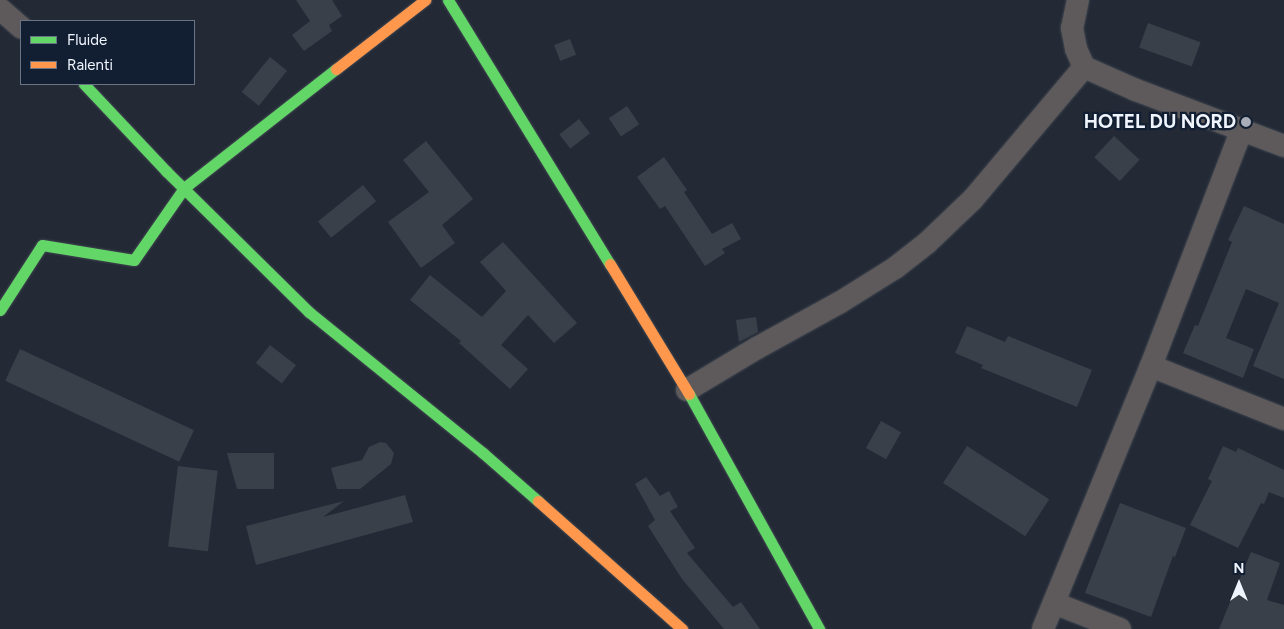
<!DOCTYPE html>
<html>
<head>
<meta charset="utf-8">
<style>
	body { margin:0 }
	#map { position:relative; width:1284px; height:629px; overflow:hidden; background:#232a36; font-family:Figtree,sans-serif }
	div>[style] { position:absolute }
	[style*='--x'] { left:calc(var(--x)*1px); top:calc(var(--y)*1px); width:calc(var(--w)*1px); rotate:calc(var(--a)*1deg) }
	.building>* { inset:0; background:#3a4049; transform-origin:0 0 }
	.roads { filter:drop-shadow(0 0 1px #414750) drop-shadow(0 0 1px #414750) }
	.street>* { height:22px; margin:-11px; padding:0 11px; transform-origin:11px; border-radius:11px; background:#5e5a5b }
	.fast>* { height:11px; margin:-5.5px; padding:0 5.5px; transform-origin:5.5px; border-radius:5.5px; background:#63d668 }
	.slow>* { height:11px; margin:-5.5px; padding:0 5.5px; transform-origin:5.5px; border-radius:5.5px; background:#ff974d }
	.dots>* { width:14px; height:14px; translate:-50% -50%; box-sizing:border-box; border:2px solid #121f33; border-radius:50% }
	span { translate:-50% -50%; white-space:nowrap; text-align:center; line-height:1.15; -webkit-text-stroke:4.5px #121f33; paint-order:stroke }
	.poi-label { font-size:19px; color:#eff4fd; font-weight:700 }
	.right { translate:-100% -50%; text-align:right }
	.legend { position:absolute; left:20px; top:20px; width:175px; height:65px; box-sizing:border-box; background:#121f33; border:1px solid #6a7484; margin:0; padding:6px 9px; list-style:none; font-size:15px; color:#eff4fd }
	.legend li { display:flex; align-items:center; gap:10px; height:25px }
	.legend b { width:25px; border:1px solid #6a7484 }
	.north { position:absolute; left:1214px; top:559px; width:50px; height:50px; -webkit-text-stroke:4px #121f33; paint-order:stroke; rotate:0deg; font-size:14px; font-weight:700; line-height:20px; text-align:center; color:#eff4fd }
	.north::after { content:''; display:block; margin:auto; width:18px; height:22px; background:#eff4fd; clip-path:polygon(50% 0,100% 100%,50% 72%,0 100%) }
</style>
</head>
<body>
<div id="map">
	<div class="building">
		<div style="clip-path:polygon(296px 0,332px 0,342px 16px,329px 25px,332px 31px,304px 51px,292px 35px,310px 21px)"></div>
		<div style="left:1148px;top:23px;width:56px;height:26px;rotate:20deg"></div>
		<div style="left:570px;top:39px;width:17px;height:17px;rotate:69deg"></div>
		<div style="left:270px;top:57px;width:22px;height:45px;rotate:39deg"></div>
		<div style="left:627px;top:106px;width:22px;height:22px;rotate:56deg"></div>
		<div style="left:579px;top:119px;width:18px;height:25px;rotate:52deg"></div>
		<div style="left:1114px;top:136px;width:35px;height:29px;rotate:43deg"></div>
		<div style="clip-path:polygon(426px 141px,473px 199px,442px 225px,455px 243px,421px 268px,388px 222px,429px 192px,403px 160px)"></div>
		<div style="clip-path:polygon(664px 157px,687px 190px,684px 192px,712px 234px,732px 223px,741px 239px,722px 249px,725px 253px,705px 266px,665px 206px,660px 209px,637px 177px)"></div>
		<div style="left:363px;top:185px;width:21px;height:58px;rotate:51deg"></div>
		<div style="clip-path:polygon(1244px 206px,1284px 224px,1284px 379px,1253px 366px,1279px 303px,1246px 289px,1226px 338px,1254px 349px,1243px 378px,1183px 353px,1195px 325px,1198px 326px,1232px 242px,1228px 240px)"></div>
		<div style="clip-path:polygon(503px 242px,577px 323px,554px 343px,528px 315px,501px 345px,528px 369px,510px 389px,459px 343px,461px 341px,410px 300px,430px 275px,482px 317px,506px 291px,480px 262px)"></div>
		<div style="clip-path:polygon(756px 317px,758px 332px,739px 342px,736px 320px)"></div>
		<div style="clip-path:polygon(967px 326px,1005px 342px,1008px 336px,1092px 370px,1077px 407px,981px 368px,983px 365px,955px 353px)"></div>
		<div style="left:270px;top:345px;width:33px;height:23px;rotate:38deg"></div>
		<div style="left:20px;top:349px;width:192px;height:35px;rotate:25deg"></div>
		<div style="left:881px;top:421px;width:23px;height:31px;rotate:29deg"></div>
		<div style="clip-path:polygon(380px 442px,386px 443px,394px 453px,391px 464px,360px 489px,337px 489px,331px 468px,362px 460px,369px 447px)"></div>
		<div style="left:967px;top:446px;width:98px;height:44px;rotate:33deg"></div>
		<div style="clip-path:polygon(1223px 446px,1236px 452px,1238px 448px,1284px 470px,1284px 498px,1269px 492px,1264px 504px,1261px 503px,1238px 548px,1190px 525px,1212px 481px,1208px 479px)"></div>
		<div style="clip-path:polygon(227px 453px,274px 453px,274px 489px,237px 489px)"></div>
		<div style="left:178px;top:466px;width:40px;height:81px;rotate:7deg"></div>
		<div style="clip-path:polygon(646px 477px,660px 496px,669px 491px,678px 507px,670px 511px,695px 548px,687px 553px,733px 607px,741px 602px,760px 629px,724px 629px,682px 579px,648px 526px,655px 520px,635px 484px)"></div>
		<div style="clip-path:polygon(405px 495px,413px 522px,256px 565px,246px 526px,344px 501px,323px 517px)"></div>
		<div style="clip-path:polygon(1120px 503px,1186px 528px,1175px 557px,1173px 556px,1151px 617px,1085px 593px)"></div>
		<div style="clip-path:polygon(1251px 552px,1280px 563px,1267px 600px,1284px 605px,1284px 629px,1219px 629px)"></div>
	</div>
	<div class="roads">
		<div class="street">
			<div style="--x:1078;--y:0;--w:29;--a:102"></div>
			<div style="--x:1072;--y:28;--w:21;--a:79"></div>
			<div style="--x:1076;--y:49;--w:20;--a:66"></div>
			<div style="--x:1084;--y:67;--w:57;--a:23.9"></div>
			<div style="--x:1136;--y:90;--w:158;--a:20.7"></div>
			<div style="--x:0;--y:9;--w:28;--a:41"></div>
			<div style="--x:1151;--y:366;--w:143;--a:21.7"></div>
			<div style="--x:687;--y:390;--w:82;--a:-31"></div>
			<div style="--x:757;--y:348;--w:94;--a:-28.8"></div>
			<div style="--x:839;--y:303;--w:66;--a:-32"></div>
			<div style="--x:895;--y:268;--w:41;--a:-38"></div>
			<div style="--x:927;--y:243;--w:64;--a:-43.7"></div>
			<div style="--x:973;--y:199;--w:172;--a:-49.9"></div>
			<div style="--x:1054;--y:603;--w:71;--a:21.5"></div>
			<div style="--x:1043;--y:629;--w:284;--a:-67.7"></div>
			<div style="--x:1151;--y:366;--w:254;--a:-69"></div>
		</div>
		<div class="fast">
			<div style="--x:448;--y:0;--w:310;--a:58.5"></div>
			<div style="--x:84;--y:84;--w:120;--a:46.7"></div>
			<div style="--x:166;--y:171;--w:201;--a:44.6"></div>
			<div style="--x:309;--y:312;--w:224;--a:39"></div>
			<div style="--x:483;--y:453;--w:73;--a:41.1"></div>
			<div style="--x:0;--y:310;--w:77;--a:-57.1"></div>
			<div style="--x:42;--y:245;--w:93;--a:9.3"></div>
			<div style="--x:134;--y:260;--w:88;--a:-55.2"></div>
			<div style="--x:184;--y:188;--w:193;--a:-38.1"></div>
			<div style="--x:689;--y:394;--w:269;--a:61"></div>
		</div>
		<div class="slow">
			<div style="--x:336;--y:69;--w:113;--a:-37.8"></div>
			<div style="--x:610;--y:264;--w:152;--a:58.7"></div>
			<div style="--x:538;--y:501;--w:193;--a:41.6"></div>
		</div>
	</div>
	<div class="dots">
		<div style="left:1246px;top:122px;background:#a8adb7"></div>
	</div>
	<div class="poi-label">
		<span class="right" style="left:1236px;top:122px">HOTEL DU NORD</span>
	</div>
	<ul class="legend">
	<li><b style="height:6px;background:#63d668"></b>Fluide</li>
	<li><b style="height:6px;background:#ff974d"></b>Ralenti</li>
	</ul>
	<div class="north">N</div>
</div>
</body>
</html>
